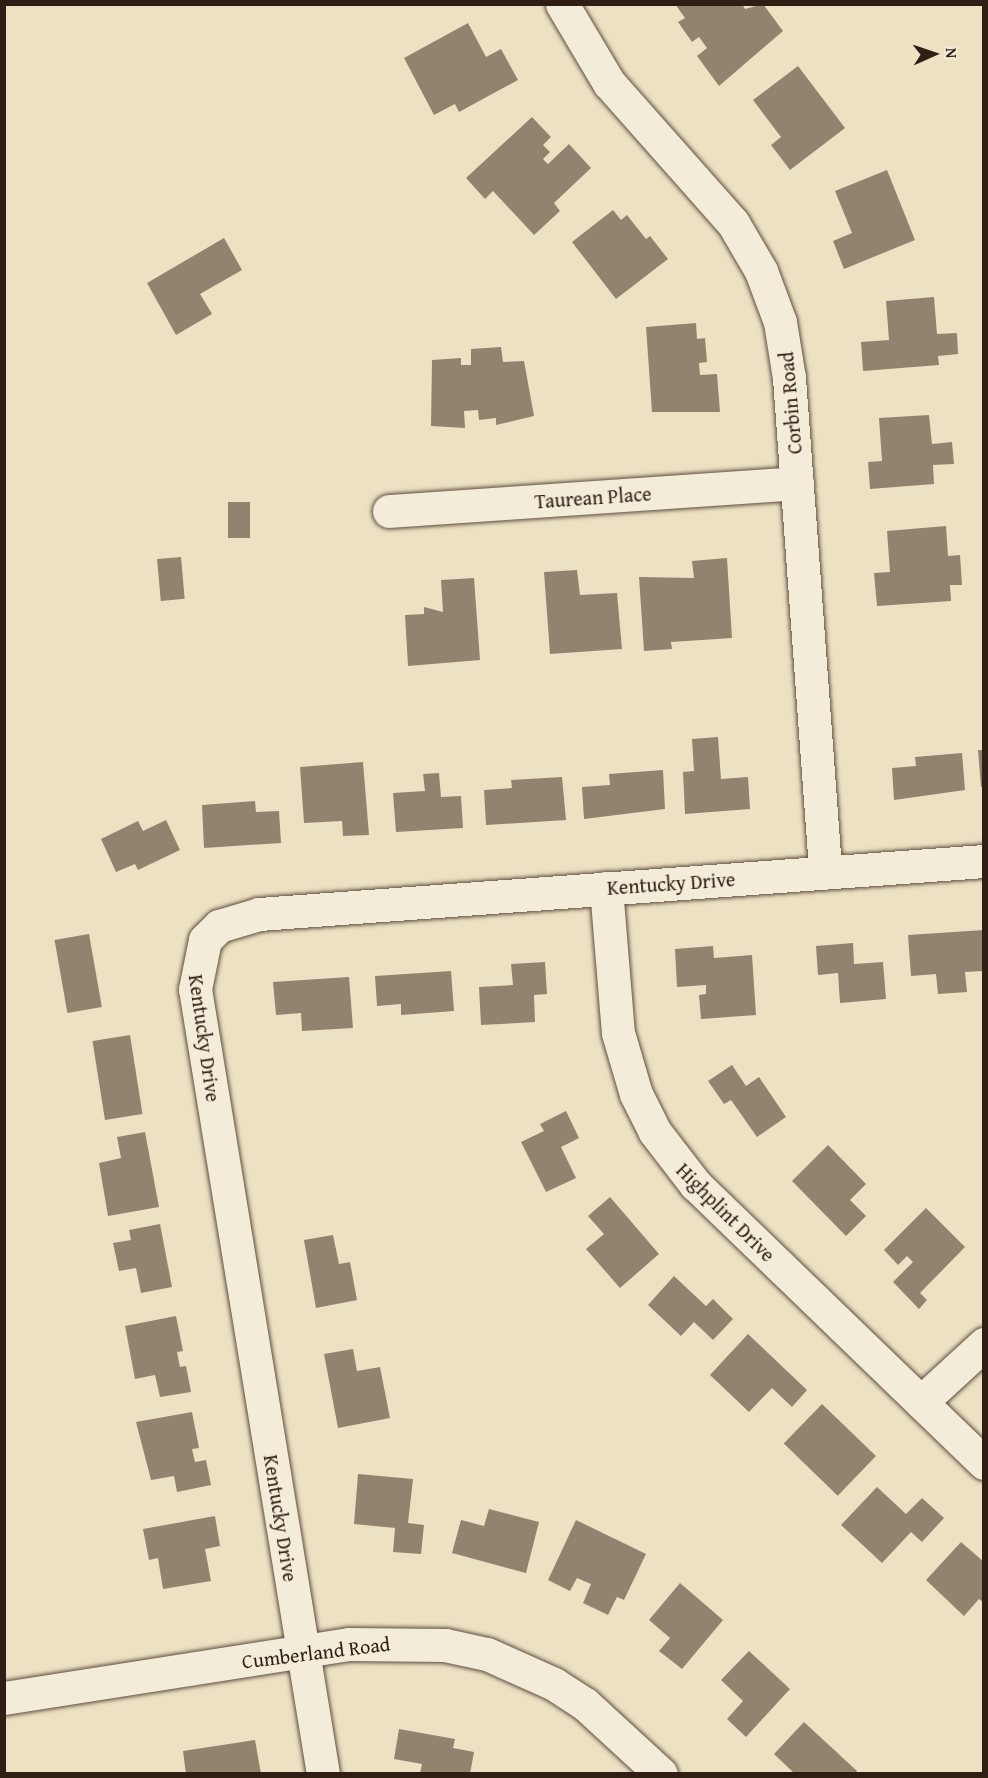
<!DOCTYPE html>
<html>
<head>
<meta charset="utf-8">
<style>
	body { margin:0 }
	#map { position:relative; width:988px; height:1778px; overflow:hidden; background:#ece2c3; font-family:"Gentium Book Plus",serif }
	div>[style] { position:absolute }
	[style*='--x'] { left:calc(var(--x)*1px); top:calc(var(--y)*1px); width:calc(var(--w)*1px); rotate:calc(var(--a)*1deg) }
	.building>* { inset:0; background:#92836f; transform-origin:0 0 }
	.roads { filter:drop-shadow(0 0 2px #5f4e40) drop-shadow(0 0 2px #5f4e40) }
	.minor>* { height:33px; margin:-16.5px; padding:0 16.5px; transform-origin:16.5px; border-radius:16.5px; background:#f3ecd8 }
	span { translate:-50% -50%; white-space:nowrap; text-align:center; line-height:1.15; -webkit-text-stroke:6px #f3ecd8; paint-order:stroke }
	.street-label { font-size:20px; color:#301d14 }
	.frame { position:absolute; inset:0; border:6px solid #301d14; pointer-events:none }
	.north { position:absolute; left:904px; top:24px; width:60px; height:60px; -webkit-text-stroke:4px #f3ecd8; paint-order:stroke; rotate:87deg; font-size:16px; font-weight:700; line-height:24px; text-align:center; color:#301d14 }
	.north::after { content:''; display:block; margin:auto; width:21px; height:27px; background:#301d14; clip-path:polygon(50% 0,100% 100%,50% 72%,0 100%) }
</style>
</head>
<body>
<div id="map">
	<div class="building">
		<div style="clip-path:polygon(675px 4px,742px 4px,745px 9px,763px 4px,783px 31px,719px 86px,697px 56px,707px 48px,699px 37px,692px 42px,678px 22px,685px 18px)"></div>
		<div style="clip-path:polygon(468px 23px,486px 57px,501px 49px,518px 80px,459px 112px,455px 104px,434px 115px,404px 58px)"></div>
		<div style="clip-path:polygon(798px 66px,845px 128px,790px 170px,771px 145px,781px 137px,753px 100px)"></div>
		<div style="clip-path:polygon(532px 117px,551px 137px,543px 145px,550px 152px,543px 159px,548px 164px,569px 144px,591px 168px,554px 203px,560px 211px,534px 235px,493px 191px,485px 199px,466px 178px)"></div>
		<div style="clip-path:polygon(887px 170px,915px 240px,844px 269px,833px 241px,852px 233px,835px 191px)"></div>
		<div style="clip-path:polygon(613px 210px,621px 220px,627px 215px,646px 239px,650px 236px,668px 259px,616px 299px,572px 242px)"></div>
		<div style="clip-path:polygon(224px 238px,242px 270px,200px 294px,212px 314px,176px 335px,147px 283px)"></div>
		<div style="clip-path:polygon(934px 297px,937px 334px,957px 333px,958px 354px,938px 356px,939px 365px,863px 371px,861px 342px,889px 340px,886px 301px)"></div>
		<div style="clip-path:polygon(696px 323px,697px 339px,705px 338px,707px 362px,699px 363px,700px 375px,717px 374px,720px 412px,652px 412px,646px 327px)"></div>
		<div style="clip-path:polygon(501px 347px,503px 362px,524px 361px,534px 416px,496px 425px,496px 418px,479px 420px,478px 410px,464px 411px,465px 428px,431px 426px,432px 360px,461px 358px,461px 365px,471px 365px,471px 349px)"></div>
		<div style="clip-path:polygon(929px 415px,932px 444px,952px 442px,954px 464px,933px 465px,934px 484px,870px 489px,868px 462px,882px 461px,879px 418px)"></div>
		<div style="left:228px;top:502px;width:22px;height:36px"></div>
		<div style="clip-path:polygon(946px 526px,948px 556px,960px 555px,962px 585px,950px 585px,951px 601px,877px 606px,874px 573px,890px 572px,887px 531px)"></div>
		<div style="left:181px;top:557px;width:42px;height:24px;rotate:85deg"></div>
		<div style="clip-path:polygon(727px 558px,732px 638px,671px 642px,672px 649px,644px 651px,639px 577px,694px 578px,692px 561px)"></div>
		<div style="clip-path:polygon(577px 570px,580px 595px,617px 593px,622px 649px,550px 654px,544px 572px)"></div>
		<div style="clip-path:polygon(474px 578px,480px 660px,408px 666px,405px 615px,424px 614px,424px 607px,443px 612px,441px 580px)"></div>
		<div style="clip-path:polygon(718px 737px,721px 779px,748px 777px,750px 809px,685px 814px,683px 772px,694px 771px,692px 739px)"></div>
		<div style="clip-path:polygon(978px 750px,984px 750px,984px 787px,981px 787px)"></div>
		<div style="clip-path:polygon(962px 753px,965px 790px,894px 800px,892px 768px,916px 766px,915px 757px)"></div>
		<div style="clip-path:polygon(363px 762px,369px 835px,343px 836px,342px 821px,304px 823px,300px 767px)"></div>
		<div style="clip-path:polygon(663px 770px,665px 809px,584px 819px,582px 787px,610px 785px,609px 774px)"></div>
		<div style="clip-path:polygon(439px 773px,441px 797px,461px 796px,463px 828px,396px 832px,393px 793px,425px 791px,423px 774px)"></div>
		<div style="clip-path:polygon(562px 777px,566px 820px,486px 825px,484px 790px,512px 788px,511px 780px)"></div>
		<div style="clip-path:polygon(255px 801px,256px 812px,279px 811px,281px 843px,204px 848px,202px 805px)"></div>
		<div style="clip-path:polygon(166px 820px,180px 850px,138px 870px,135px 864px,116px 872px,101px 839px,138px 821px,143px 831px)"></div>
		<div style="clip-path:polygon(984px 930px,984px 971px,965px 972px,967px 992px,938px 994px,936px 974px,911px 976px,908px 935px)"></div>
		<div style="left:89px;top:934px;width:74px;height:35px;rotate:80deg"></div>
		<div style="clip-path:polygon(853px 943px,854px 964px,883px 962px,886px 999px,840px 1003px,838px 973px,818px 975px,816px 946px)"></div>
		<div style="clip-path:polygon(713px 946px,714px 958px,752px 955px,756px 1015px,701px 1019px,699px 995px,706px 994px,706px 985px,677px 987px,675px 949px)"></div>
		<div style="clip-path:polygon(545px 962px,547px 994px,534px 995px,535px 1022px,481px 1025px,479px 987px,513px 985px,511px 964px)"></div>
		<div style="clip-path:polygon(451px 971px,454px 1011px,401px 1015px,401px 1004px,377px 1006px,375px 976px)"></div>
		<div style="clip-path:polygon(349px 977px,353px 1028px,302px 1031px,301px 1013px,276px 1015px,273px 982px)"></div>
		<div style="left:130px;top:1035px;width:80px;height:38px;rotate:81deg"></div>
		<div style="clip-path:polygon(732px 1065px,746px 1086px,759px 1077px,786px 1117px,757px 1137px,731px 1100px,724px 1104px,708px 1081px)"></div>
		<div style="clip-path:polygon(566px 1111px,579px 1138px,561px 1147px,576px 1178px,546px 1192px,521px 1142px,544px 1131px,540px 1124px)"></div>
		<div style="clip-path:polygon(145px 1132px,159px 1207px,108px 1216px,99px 1163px,121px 1158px,117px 1137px)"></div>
		<div style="clip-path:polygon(828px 1145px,866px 1184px,850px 1200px,866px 1216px,846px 1236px,792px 1181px)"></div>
		<div style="clip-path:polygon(610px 1197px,659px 1254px,620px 1288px,586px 1249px,604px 1234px,588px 1216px)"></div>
		<div style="clip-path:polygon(926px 1208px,965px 1247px,920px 1293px,927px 1300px,919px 1309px,893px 1282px,913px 1262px,907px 1256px,898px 1265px,884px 1250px)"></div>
		<div style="clip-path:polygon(160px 1224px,172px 1287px,141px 1293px,136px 1268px,119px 1271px,113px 1243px,131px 1240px,129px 1230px)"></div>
		<div style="clip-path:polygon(333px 1235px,339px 1264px,350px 1262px,357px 1300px,316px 1308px,304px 1240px)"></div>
		<div style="clip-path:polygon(674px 1276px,706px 1306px,713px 1299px,733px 1319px,713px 1340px,694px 1322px,681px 1336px,648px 1305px)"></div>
		<div style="clip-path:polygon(176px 1316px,183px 1351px,177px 1352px,180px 1367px,186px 1366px,191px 1392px,160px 1397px,155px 1375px,135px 1379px,125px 1326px)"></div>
		<div style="clip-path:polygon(748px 1334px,807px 1390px,792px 1407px,772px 1388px,749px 1412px,710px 1375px)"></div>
		<div style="clip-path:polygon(353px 1349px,357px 1371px,380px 1367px,390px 1418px,338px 1428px,324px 1354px)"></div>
		<div style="left:822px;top:1404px;width:75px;height:55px;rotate:44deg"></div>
		<div style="clip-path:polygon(192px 1412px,199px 1448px,192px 1449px,195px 1462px,206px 1460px,211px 1485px,177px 1492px,174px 1476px,151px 1480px,136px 1422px)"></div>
		<div style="clip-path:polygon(358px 1474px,413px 1479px,408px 1523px,424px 1525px,421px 1554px,393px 1552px,395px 1528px,354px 1524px)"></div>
		<div style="clip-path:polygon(877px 1487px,906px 1514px,922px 1498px,944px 1518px,922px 1542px,911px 1532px,882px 1563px,841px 1525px)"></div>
		<div style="clip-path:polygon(489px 1509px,539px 1522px,526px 1573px,452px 1553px,461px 1520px,484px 1526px)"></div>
		<div style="clip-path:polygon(215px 1516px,220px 1546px,205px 1549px,211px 1581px,163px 1589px,158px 1558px,149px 1560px,143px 1529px)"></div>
		<div style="clip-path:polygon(576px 1520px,646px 1554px,624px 1600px,617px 1597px,608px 1615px,583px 1603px,591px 1584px,577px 1578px,570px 1591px,548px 1580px)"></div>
		<div style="clip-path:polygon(961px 1542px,984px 1562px,984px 1603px,979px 1599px,964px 1616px,926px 1580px)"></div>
		<div style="clip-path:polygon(680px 1583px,723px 1620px,682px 1669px,659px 1651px,670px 1638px,649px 1620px)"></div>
		<div style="clip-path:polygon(749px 1651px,790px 1689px,746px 1737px,727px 1719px,743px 1701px,721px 1680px)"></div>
		<div style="clip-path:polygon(804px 1722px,857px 1771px,855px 1774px,795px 1774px,774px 1754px)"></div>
		<div style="clip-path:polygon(399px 1729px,455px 1739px,453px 1748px,474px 1752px,470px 1774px,420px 1774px,422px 1764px,394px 1759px)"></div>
		<div style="clip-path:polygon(255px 1740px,261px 1774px,186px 1774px,183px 1751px)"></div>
	</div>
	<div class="roads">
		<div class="minor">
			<div style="--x:562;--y:4;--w:92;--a:59.3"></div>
			<div style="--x:609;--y:83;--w:187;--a:48.5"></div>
			<div style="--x:733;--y:223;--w:56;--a:59.7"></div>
			<div style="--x:761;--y:271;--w:54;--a:69.6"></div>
			<div style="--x:780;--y:322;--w:57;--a:80.9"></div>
			<div style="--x:789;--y:378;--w:495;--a:85.8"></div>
			<div style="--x:389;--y:511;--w:409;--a:-3.9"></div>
			<div style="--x:606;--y:888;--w:145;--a:85.3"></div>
			<div style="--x:618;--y:1033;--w:64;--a:73.6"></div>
			<div style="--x:636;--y:1094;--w:42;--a:63.4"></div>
			<div style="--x:655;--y:1132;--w:66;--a:52.4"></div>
			<div style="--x:695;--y:1184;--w:402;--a:44"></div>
			<div style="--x:921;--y:1402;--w:86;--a:-42.6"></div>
			<div style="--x:4;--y:1698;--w:349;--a:-8.9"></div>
			<div style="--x:349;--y:1644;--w:96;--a:0.6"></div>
			<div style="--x:445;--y:1645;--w:43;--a:12.1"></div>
			<div style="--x:487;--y:1654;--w:73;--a:24.1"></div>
			<div style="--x:554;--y:1684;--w:37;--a:33"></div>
			<div style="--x:585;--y:1704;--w:103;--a:42.6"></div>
			<div style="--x:323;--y:1774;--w:795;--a:-99.26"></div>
			<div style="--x:195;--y:989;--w:50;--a:-78.5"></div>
			<div style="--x:205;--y:940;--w:20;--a:-45"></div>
			<div style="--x:219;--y:926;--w:42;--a:-16.7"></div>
			<div style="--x:259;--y:914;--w:727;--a:-4.18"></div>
		</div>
	</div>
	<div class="street-label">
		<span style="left:790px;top:403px;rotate:-95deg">Corbin Road</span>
		<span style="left:593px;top:497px;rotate:-4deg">Taurean Place</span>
		<span style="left:671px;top:883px;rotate:-4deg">Kentucky Drive</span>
		<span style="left:205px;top:1038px;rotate:82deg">Kentucky Drive</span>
		<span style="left:726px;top:1212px;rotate:45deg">Highplint Drive</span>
		<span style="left:281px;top:1518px;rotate:81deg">Kentucky Drive</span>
		<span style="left:316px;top:1652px;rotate:-7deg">Cumberland Road</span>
	</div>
	<div class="frame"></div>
	<div class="north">N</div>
</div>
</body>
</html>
